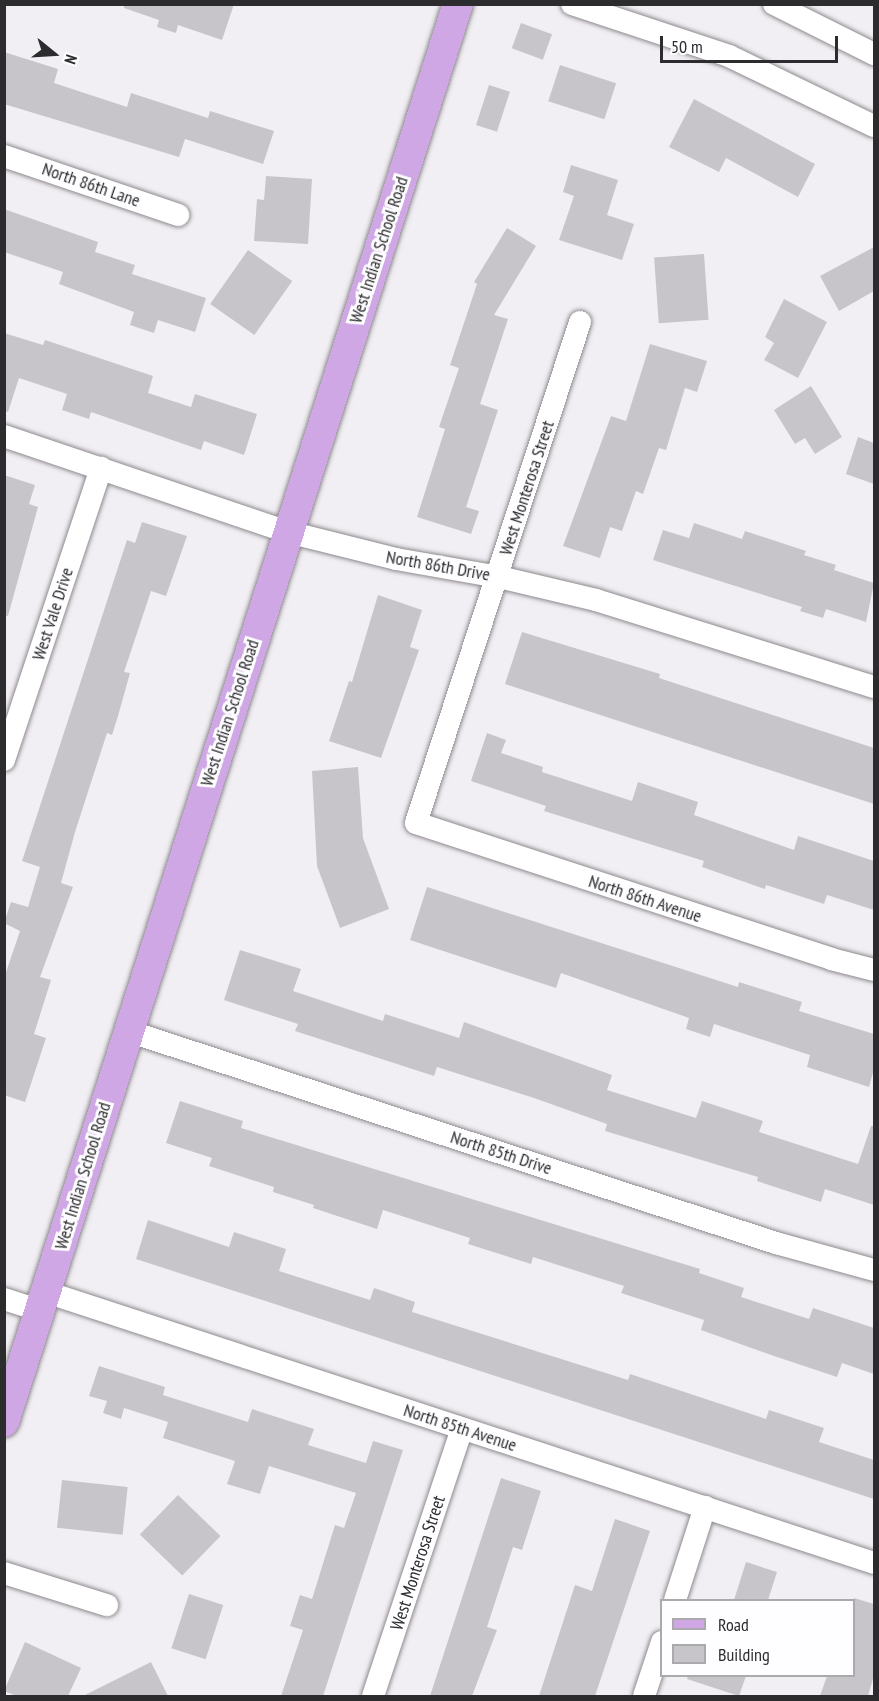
<!DOCTYPE html>
<html>
<head>
<meta charset="utf-8">
<style>
	body { margin:0 }
	#map { position:relative; width:879px; height:1701px; overflow:hidden; background:#f2eff4; font-family:"PT Sans Narrow",sans-serif }
	div>[style] { position:absolute }
	[style*='--x'] { left:calc(var(--x)*1px); top:calc(var(--y)*1px); width:calc(var(--w)*1px); rotate:calc(var(--a)*1deg) }
	.building>* { inset:0; background:#c8c5ca; transform-origin:0 0 }
	.roads { filter:drop-shadow(0 0 2px #8d8a8e) drop-shadow(0 0 2px #8d8a8e) }
	.minor>* { height:22px; margin:-11px; padding:0 11px; transform-origin:11px; border-radius:11px; background:#fff }
	.major>* { height:30px; margin:-15px; padding:0 15px; transform-origin:15px; border-radius:15px; background:#cea7e4 }
	span { translate:-50% -50%; white-space:nowrap; text-align:center; line-height:1.15; -webkit-text-stroke:6px #fefdff; paint-order:stroke }
	.street-label { font-size:18px; color:#2c2b2d }
	.frame { position:absolute; inset:0; border:6px solid #2c2b2d; pointer-events:none }
	.legend { position:absolute; left:660px; top:1599px; width:195px; height:78px; box-sizing:border-box; background:#fefdff; border:2px solid #aaa9ab; margin:0; padding:8px 10px; list-style:none; font-size:18px; color:#2c2b2d }
	.legend li { display:flex; align-items:center; gap:12px; height:30px }
	.legend b { width:30px; border:2px solid #aaa9ab }
	.north { position:absolute; left:24px; top:24px; width:60px; height:60px; -webkit-text-stroke:4px #fefdff; paint-order:stroke; rotate:108deg; font-size:16px; font-weight:700; line-height:24px; text-align:center; color:#2c2b2d }
	.north::after { content:''; display:block; margin:auto; width:21px; height:27px; background:#2c2b2d; clip-path:polygon(50% 0,100% 100%,50% 72%,0 100%) }
	.scale { position:absolute; left:660px; top:36px; width:178px; height:27px; box-sizing:border-box; border:3px solid #2c2b2d; border-top:0; padding-left:8px; font-size:18px; line-height:21px; white-space:nowrap; color:#2c2b2d; -webkit-text-stroke:4px #fefdff; paint-order:stroke }
</style>
</head>
<body>
<div id="map">
	<div class="building">
		<div style="clip-path:polygon(124px 4px,234px 4px,222px 40px,178px 25px,176px 33px,157px 27px,159px 20px,124px 8px)"></div>
		<div style="left:521px;top:23px;width:33px;height:27px;rotate:20deg"></div>
		<div style="clip-path:polygon(4px 52px,58px 69px,54px 83px,127px 107px,131px 93px,208px 118px,210px 111px,274px 131px,263px 164px,185px 139px,179px 157px,4px 104px)"></div>
		<div style="left:560px;top:65px;width:59px;height:38px;rotate:18deg"></div>
		<div style="left:489px;top:85px;width:22px;height:42px;rotate:18deg"></div>
		<div style="clip-path:polygon(694px 99px,815px 164px,798px 197px,726px 158px,719px 172px,669px 147px)"></div>
		<div style="clip-path:polygon(571px 165px,618px 180px,607px 215px,634px 224px,622px 260px,559px 240px,574px 196px,563px 192px)"></div>
		<div style="clip-path:polygon(266px 176px,312px 179px,308px 244px,254px 241px,257px 199px,264px 200px)"></div>
		<div style="clip-path:polygon(4px 209px,98px 242px,95px 252px,135px 265px,132px 274px,206px 298px,195px 332px,158px 320px,154px 333px,130px 325px,134px 312px,59px 284px,63px 272px,4px 252px)"></div>
		<div style="clip-path:polygon(507px 228px,536px 246px,494px 315px,508px 319px,480px 404px,498px 410px,466px 507px,479px 511px,471px 534px,417px 517px,445px 429px,439px 427px,459px 368px,450px 365px,477px 284px,474px 282px)"></div>
		<div style="clip-path:polygon(874px 247px,874px 291px,839px 311px,820px 276px)"></div>
		<div style="left:248px;top:250px;width:54px;height:66px;rotate:35deg"></div>
		<div style="left:704px;top:254px;width:66px;height:50px;rotate:86deg"></div>
		<div style="clip-path:polygon(784px 299px,827px 322px,798px 378px,764px 360px,774px 343px,765px 337px)"></div>
		<div style="clip-path:polygon(4px 333px,43px 345px,45px 340px,153px 376px,148px 393px,191px 407px,195px 394px,257px 414px,244px 455px,204px 441px,201px 450px,91px 412px,89px 419px,62px 410px,67px 394px,19px 378px,8px 412px,4px 411px)"></div>
		<div style="clip-path:polygon(650px 344px,707px 361px,697px 392px,685px 388px,666px 450px,659px 448px,643px 494px,636px 491px,622px 531px,610px 527px,600px 558px,563px 546px,611px 416px,626px 421px)"></div>
		<div style="clip-path:polygon(811px 386px,842px 437px,815px 454px,805px 438px,795px 444px,774px 410px)"></div>
		<div style="clip-path:polygon(858px 437px,874px 443px,874px 484px,846px 474px)"></div>
		<div style="clip-path:polygon(4px 475px,35px 485px,29px 504px,38px 507px,8px 616px,4px 615px)"></div>
		<div style="clip-path:polygon(142px 522px,187px 536px,166px 596px,151px 591px,124px 672px,130px 673px,118px 716px,112px 735px,107px 733px,75px 832px,61px 883px,73px 887px,40px 977px,51px 980px,34px 1034px,46px 1038px,25px 1102px,4px 1095px,4px 978px,20px 931px,4px 923px,11px 902px,28px 907px,40px 867px,22px 861px,127px 540px,135px 543px)"></div>
		<div style="clip-path:polygon(694px 523px,742px 539px,745px 531px,806px 551px,804px 555px,836px 565px,834px 570px,874px 583px,866px 622px,826px 609px,823px 618px,800px 611px,802px 607px,653px 560px,663px 530px,689px 538px)"></div>
		<div style="clip-path:polygon(378px 595px,422px 610px,410px 647px,419px 650px,381px 758px,329px 741px,349px 681px,352px 682px)"></div>
		<div style="clip-path:polygon(522px 632px,660px 674px,659px 678px,874px 748px,874px 804px,505px 684px)"></div>
		<div style="clip-path:polygon(487px 733px,506px 740px,501px 753px,543px 767px,542px 772px,632px 801px,638px 782px,698px 802px,694px 815px,794px 850px,798px 836px,874px 861px,874px 910px,827px 895px,824px 904px,766px 885px,765px 889px,702px 867px,704px 861px,544px 811px,546px 806px,471px 781px)"></div>
		<div style="clip-path:polygon(358px 767px,363px 838px,389px 909px,340px 928px,317px 866px,312px 771px)"></div>
		<div style="clip-path:polygon(427px 887px,738px 987px,739px 982px,802px 1002px,799px 1011px,874px 1034px,874px 1069px,869px 1087px,807px 1067px,810px 1055px,714px 1024px,710px 1037px,686px 1029px,689px 1018px,561px 973px,556px 988px,410px 940px)"></div>
		<div style="clip-path:polygon(240px 950px,301px 969px,293px 991px,383px 1021px,385px 1014px,459px 1038px,464px 1022px,612px 1075px,607px 1090px,696px 1118px,702px 1101px,763px 1121px,759px 1132px,858px 1164px,871px 1126px,874px 1126px,874px 1205px,825px 1189px,821px 1202px,757px 1181px,758px 1177px,605px 1131px,607px 1124px,534px 1098px,437px 1067px,434px 1076px,295px 1031px,298px 1024px,224px 1000px)"></div>
		<div style="clip-path:polygon(180px 1101px,243px 1121px,241px 1128px,700px 1269px,699px 1273px,744px 1288px,741px 1297px,809px 1319px,813px 1308px,874px 1328px,874px 1374px,842px 1363px,837px 1377px,777px 1357px,701px 1330px,704px 1320px,621px 1293px,624px 1286px,533px 1257px,531px 1264px,468px 1244px,470px 1238px,383px 1210px,377px 1229px,313px 1208px,314px 1205px,273px 1192px,274px 1187px,209px 1166px,212px 1158px,166px 1143px)"></div>
		<div style="clip-path:polygon(148px 1220px,229px 1247px,234px 1232px,286px 1249px,279px 1271px,370px 1300px,374px 1288px,415px 1302px,412px 1312px,628px 1380px,630px 1374px,766px 1419px,769px 1410px,824px 1428px,819px 1442px,874px 1460px,874px 1499px,136px 1259px)"></div>
		<div style="clip-path:polygon(99px 1366px,165px 1387px,163px 1395px,248px 1422px,252px 1409px,314px 1429px,308px 1445px,353px 1459px,366px 1463px,373px 1441px,403px 1450px,323px 1696px,281px 1696px,303px 1630px,290px 1626px,300px 1595px,312px 1599px,335px 1525px,344px 1528px,356px 1493px,269px 1466px,260px 1494px,227px 1484px,235px 1461px,163px 1438px,168px 1422px,124px 1408px,121px 1419px,103px 1413px,107px 1401px,89px 1396px)"></div>
		<div style="clip-path:polygon(501px 1478px,541px 1491px,522px 1550px,513px 1547px,487px 1627px,497px 1630px,472px 1696px,430px 1696px)"></div>
		<div style="left:62px;top:1480px;width:66px;height:48px;rotate:6deg"></div>
		<div style="left:178px;top:1495px;width:59px;height:55px;rotate:44deg"></div>
		<div style="clip-path:polygon(615px 1519px,650px 1531px,595px 1696px,539px 1696px,575px 1585px,592px 1591px)"></div>
		<div style="clip-path:polygon(746px 1562px,777px 1572px,768px 1600px,734px 1600px)"></div>
		<div style="left:189px;top:1594px;width:36px;height:57px;rotate:18deg"></div>
		<div style="clip-path:polygon(854px 1598px,874px 1604px,874px 1675px,868px 1696px,820px 1696px,827px 1676px,854px 1676px)"></div>
		<div style="clip-path:polygon(25px 1642px,81px 1668px,68px 1696px,17px 1696px,4px 1691px)"></div>
		<div style="clip-path:polygon(151px 1662px,168px 1696px,83px 1696px)"></div>
		<div style="clip-path:polygon(688px 1676px,746px 1676px,739px 1696px,687px 1679px)"></div>
	</div>
	<div class="roads">
		<div class="minor">
			<div style="--x:572;--y:4;--w:165;--a:18.3"></div>
			<div style="--x:729;--y:56;--w:161;--a:25.8"></div>
			<div style="--x:774;--y:4;--w:112;--a:26.6"></div>
			<div style="--x:4;--y:156;--w:184;--a:18.7"></div>
			<div style="--x:580;--y:322;--w:527;--a:108.13"></div>
			<div style="--x:416;--y:823;--w:437;--a:18.1"></div>
			<div style="--x:831;--y:959;--w:44;--a:14.3"></div>
			<div style="--x:4;--y:436;--w:300;--a:18.7"></div>
			<div style="--x:288;--y:532;--w:111;--a:14"></div>
			<div style="--x:396;--y:559;--w:105;--a:9.9"></div>
			<div style="--x:499;--y:577;--w:100;--a:13.3"></div>
			<div style="--x:596;--y:600;--w:291;--a:17.4"></div>
			<div style="--x:4;--y:760;--w:308;--a:-71.6"></div>
			<div style="--x:128;--y:1031;--w:682;--a:18.12"></div>
			<div style="--x:776;--y:1243;--w:102;--a:15.4"></div>
			<div style="--x:46;--y:1292;--w:871;--a:18.12"></div>
			<div style="--x:4;--y:1299;--w:39;--a:18"></div>
			<div style="--x:4;--y:1573;--w:108;--a:17.3"></div>
			<div style="--x:675;--y:1600;--w:98;--a:-72.1"></div>
			<div style="--x:373;--y:1696;--w:281;--a:-71.6"></div>
			<div style="--x:644;--y:1696;--w:57;--a:-71.6"></div>
		</div>
		<div class="major">
			<div style="--x:4;--y:1422;--w:1489;--a:-72.25"></div>
		</div>
	</div>
	<div class="street-label">
		<span style="left:91px;top:185px;rotate:19deg">North 86th Lane</span>
		<span style="left:379px;top:250px;rotate:-72deg">West Indian School Road</span>
		<span style="left:527px;top:488px;rotate:-72deg">West Monterosa Street</span>
		<span style="left:438px;top:566px;rotate:10deg">North 86th Drive</span>
		<span style="left:53px;top:614px;rotate:-72deg">West Vale Drive</span>
		<span style="left:230px;top:713px;rotate:-72deg">West Indian School Road</span>
		<span style="left:645px;top:899px;rotate:18deg">North 86th Avenue</span>
		<span style="left:501px;top:1153px;rotate:18deg">North 85th Drive</span>
		<span style="left:83px;top:1176px;rotate:-73deg">West Indian School Road</span>
		<span style="left:460px;top:1428px;rotate:18deg">North 85th Avenue</span>
		<span style="left:418px;top:1563px;rotate:-72deg">West Monterosa Street</span>
	</div>
	<div class="frame"></div>
	<ul class="legend">
	<li><b style="height:8px;background:#cea7e4"></b>Road</li>
	<li><b style="height:16px;background:#c8c5ca"></b>Building</li>
	</ul>
	<div class="north">N</div>
	<div class="scale">50 m</div>
</div>
</body>
</html>
